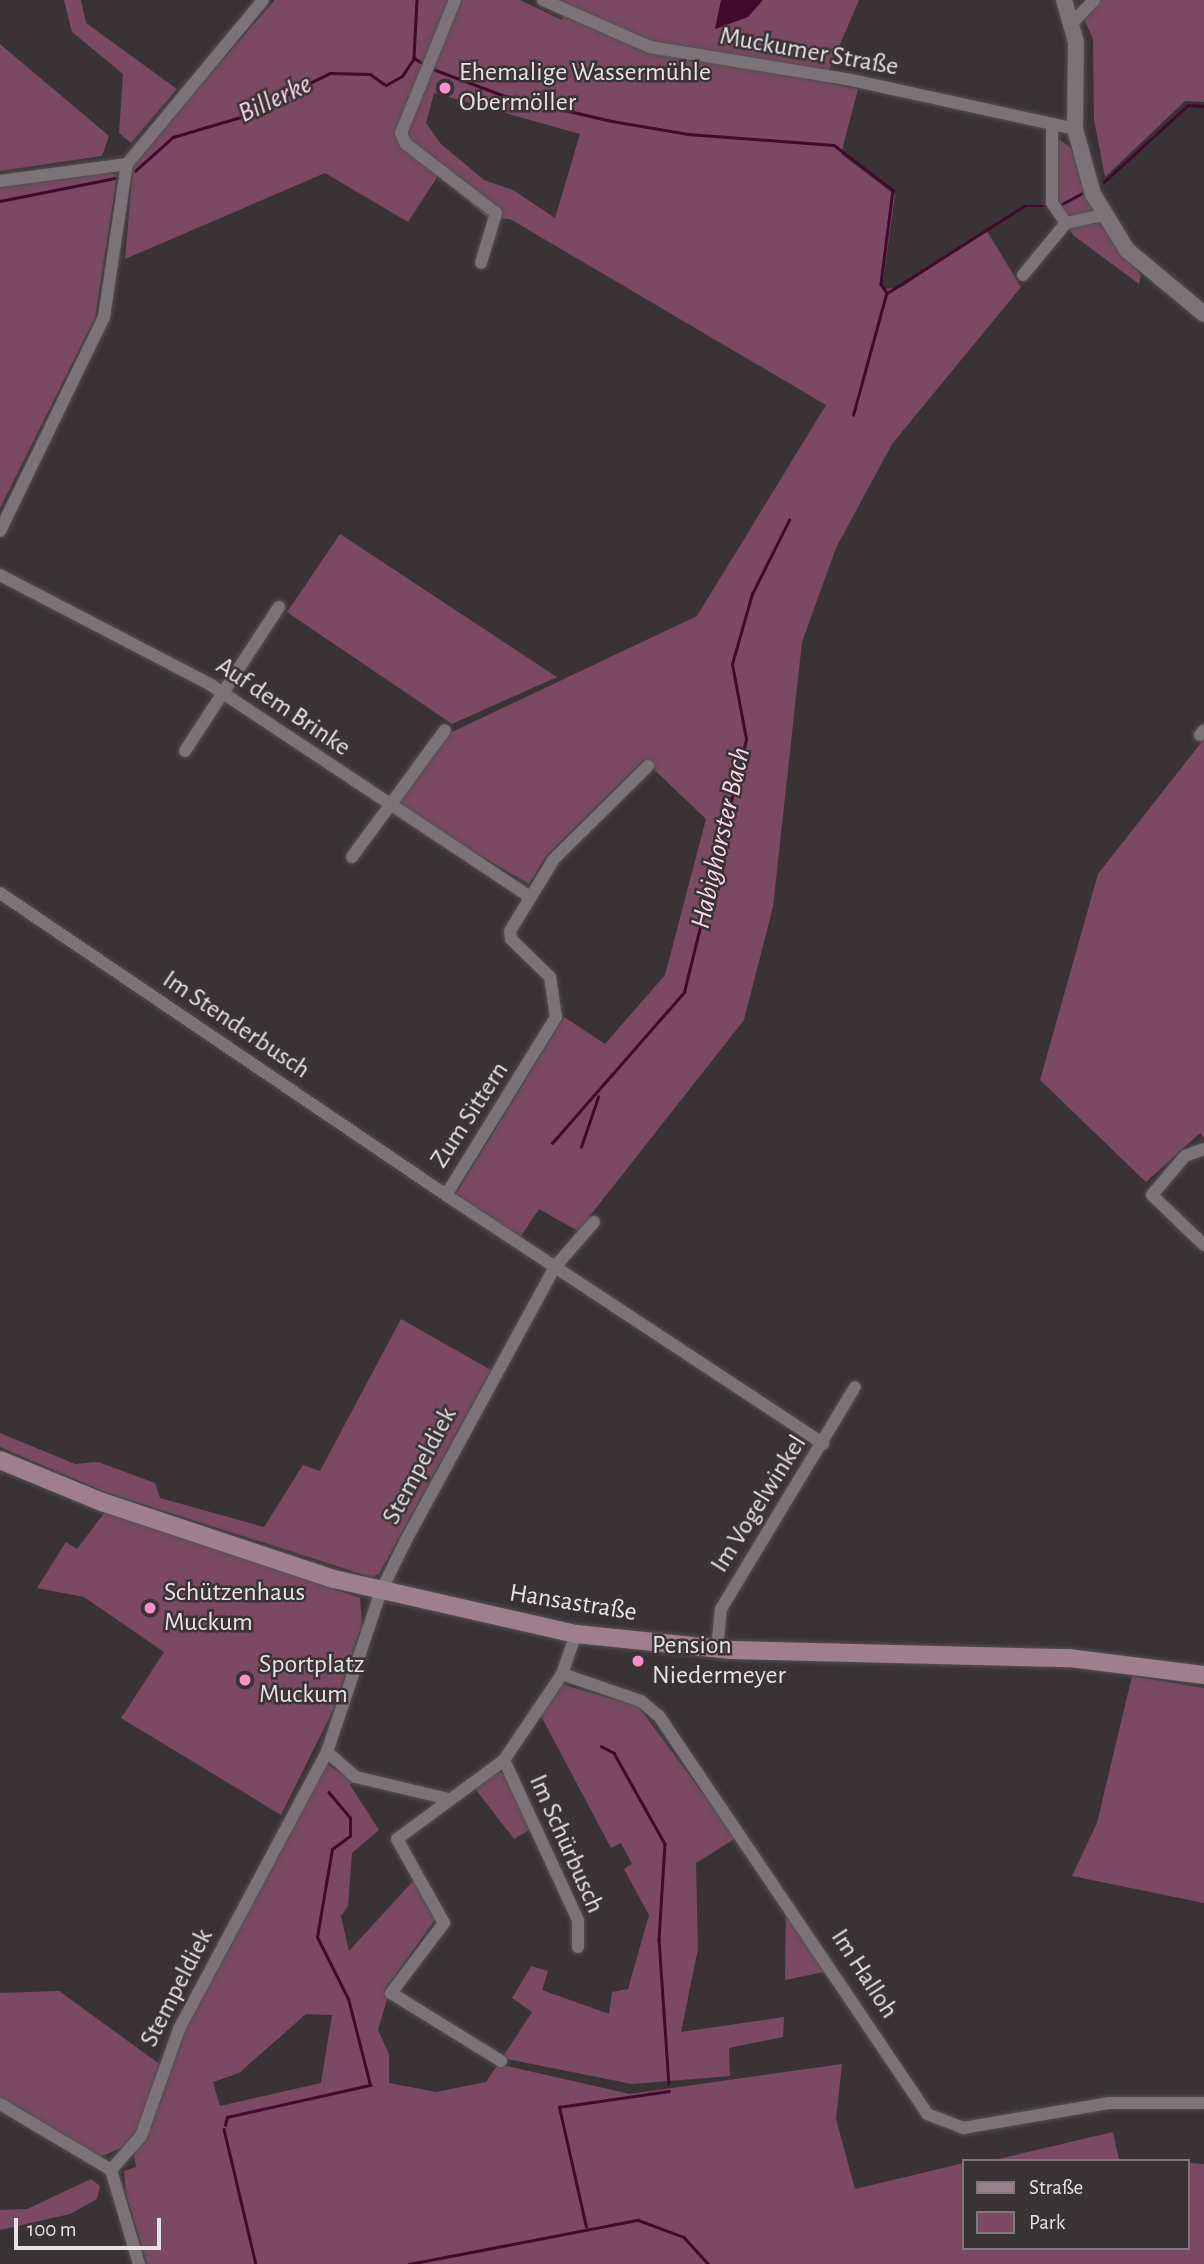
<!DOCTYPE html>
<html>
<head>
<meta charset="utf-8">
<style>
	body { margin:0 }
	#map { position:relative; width:1204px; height:2264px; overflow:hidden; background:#3a3336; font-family:"Alegreya Sans",sans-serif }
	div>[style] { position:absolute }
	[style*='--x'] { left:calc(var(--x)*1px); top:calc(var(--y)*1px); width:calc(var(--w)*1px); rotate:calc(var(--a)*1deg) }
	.green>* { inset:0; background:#7b4a62 }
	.water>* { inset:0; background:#41092b }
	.stream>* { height:2.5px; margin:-1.25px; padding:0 1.25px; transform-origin:1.25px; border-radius:1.25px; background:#41092b }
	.roads { filter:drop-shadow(0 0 2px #544f51) drop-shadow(0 0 2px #544f51) }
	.minor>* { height:12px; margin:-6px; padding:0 6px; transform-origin:6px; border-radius:6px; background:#7b7377 }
	.tertiary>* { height:16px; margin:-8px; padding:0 8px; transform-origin:8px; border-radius:8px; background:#7b7377 }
	.secondary>* { height:18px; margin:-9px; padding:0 9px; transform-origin:9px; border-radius:9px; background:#9e7f8e }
	.dots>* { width:19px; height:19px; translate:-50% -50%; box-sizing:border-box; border:4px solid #3a3336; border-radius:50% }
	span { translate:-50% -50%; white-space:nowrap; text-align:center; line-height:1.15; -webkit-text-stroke:5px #3a3336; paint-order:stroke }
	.street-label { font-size:26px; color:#e7e2e4 }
	.poi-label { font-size:26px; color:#e7e2e4 }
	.left { translate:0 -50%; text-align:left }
	.water-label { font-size:28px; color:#fed7e9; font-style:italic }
	.legend { position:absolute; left:962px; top:2159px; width:228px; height:91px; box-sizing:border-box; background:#3a3336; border:2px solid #7f797c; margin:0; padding:9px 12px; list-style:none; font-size:21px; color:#e7e2e4 }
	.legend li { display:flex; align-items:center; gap:14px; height:35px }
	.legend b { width:35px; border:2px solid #7f797c }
	.scale { position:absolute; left:14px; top:2218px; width:147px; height:32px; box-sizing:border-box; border:4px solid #e7e2e4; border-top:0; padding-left:9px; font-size:21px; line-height:24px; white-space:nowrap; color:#e7e2e4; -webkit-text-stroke:5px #3a3336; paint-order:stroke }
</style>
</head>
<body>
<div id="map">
	<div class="green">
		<div style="clip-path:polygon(64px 0,81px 0,86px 23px,177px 89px,131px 143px,119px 133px,123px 74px,72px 32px)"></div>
		<div style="clip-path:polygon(evenodd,275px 0,520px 0,562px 20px,565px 6px,553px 0,859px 0,824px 82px,858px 89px,841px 154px,895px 195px,882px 289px,902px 287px,986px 230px,1021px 287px,892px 444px,836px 548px,802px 642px,773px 907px,744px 1020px,578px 1231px,539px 1209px,519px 1239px,454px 1197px,564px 1017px,605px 1044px,665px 975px,706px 819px,644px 760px,546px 856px,529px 884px,394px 805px,450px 733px,697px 616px,826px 405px,510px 219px,488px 218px,438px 176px,408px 222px,325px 173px,125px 259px,133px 168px,143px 150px,275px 0,434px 93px,580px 134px,555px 218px,513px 190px,484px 180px,441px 144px,426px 123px,434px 93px)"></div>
		<div style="clip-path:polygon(1099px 0,1204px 0,1204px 102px,1185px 101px,1105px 177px,1094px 119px,1093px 39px,1083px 17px)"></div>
		<div style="clip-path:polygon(0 44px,109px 136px,102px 156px,0 171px)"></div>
		<div style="clip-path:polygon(1056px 137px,1071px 148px,1092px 210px,1141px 275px,1139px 284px,1073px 235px,1059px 212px)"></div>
		<div style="clip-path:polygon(102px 171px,117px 175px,95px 318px,0 508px,0 186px)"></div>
		<div style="clip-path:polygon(340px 534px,557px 677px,452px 724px,287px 612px)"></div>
		<div style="clip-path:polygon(1204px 739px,1204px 1138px,1200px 1133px,1146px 1182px,1040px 1080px,1098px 874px)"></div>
		<div style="clip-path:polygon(401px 1319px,491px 1370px,379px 1574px,371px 1577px,105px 1492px,0 1447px,0 1433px,75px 1464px,98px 1462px,155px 1483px,160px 1498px,264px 1527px,303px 1465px,320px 1471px)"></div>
		<div style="clip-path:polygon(105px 1512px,360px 1598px,362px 1625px,334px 1708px,281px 1815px,121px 1718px,164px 1652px,84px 1597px,37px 1588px,66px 1542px,77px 1549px)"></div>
		<div style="clip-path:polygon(1132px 1676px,1204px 1688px,1204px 1903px,1072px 1876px,1097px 1823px)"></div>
		<div style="clip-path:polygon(560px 1684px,638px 1706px,736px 1838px,696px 1863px,698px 1949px,681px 2032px,784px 2017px,783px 2037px,729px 2048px,730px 2076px,632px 2084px,502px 2058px,532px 2012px,512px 1998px,531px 1966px,548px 1971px,542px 1990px,609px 2014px,612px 1992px,628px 1989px,649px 1915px,624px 1869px,632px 1864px,621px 1843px,611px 1848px,540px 1714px)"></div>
		<div style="clip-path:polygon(evenodd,326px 1764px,354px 1780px,350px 1785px,379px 1830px,352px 1853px,348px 1906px,341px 1916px,349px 1951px,414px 1880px,436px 1918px,384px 1991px,388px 1996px,378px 2030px,389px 2054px,389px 2083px,436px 2092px,486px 2082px,498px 2064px,630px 2094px,842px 2064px,836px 2119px,855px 2189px,964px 2163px,964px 2248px,1188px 2248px,1188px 2163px,1204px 2164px,1204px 2264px,147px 2264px,126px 2193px,124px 2171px,136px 2167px,132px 2143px,98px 2158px,0 2098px,0 1993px,59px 1991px,165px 2068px,326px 1764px,306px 2014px,332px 2015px,321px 2083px,220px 2106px,213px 2082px,239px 2073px,306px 2014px)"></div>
		<div style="clip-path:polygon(495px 1771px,504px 1774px,531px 1829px,514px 1839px,473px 1786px)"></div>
		<div style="clip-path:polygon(786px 1909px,829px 1971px,785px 1980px)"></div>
		<div style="clip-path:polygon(1113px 2132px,1119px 2160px,1140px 2161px,990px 2161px)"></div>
		<div style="clip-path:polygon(91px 2179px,100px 2186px,97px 2199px,70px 2214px,0 2230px,0 2210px,27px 2209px)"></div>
	</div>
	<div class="water">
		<div style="clip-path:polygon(721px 0,763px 0,748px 17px,715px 29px)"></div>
	</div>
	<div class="stream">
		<div style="--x:417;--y:0;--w:58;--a:93"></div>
		<div style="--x:414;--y:58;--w:12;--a:31"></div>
		<div style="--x:433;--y:69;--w:77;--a:20.6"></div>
		<div style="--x:505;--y:96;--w:110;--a:13.2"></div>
		<div style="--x:612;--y:121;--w:77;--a:9.7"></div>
		<div style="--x:688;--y:134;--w:146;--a:4.3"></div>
		<div style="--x:834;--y:145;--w:74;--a:37.3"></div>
		<div style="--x:893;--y:190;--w:95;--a:97.3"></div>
		<div style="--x:881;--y:284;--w:11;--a:56"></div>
		<div style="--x:887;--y:293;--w:162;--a:-32.4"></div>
		<div style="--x:1024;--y:206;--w:24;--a:0"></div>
		<div style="--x:135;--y:171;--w:51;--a:-41.8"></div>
		<div style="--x:173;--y:137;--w:71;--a:-16.4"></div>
		<div style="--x:241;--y:117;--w:99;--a:-26.3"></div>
		<div style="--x:330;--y:73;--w:40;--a:1.4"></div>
		<div style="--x:370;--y:74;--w:19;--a:35"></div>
		<div style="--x:386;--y:85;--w:18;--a:-29"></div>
		<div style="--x:402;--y:76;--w:22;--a:-56"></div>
		<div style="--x:1104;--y:182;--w:114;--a:-42.5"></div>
		<div style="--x:1188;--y:105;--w:16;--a:4"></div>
		<div style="--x:0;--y:201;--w:117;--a:-11.3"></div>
		<div style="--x:1060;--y:205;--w:24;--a:-28"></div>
		<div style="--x:853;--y:415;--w:125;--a:-74.7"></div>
		<div style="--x:552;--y:1143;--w:201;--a:-48.8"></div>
		<div style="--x:684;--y:992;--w:260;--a:-76.2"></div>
		<div style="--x:746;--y:739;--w:76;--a:-100.6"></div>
		<div style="--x:732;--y:664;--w:73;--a:-74.1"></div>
		<div style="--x:752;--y:594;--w:83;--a:-63.4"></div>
		<div style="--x:581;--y:1147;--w:53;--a:-71.2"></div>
		<div style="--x:601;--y:1746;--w:15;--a:28"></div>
		<div style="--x:614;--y:1753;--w:104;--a:60.7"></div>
		<div style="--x:665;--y:1844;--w:95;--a:93.6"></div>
		<div style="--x:659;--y:1939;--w:145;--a:86.1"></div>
		<div style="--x:225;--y:2125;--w:8;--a:-76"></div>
		<div style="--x:227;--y:2117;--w:147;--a:-12.6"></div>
		<div style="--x:370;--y:2085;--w:89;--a:-104.3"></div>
		<div style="--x:348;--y:1999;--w:69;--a:-116.6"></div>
		<div style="--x:317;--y:1937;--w:89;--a:-80.3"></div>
		<div style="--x:332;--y:1849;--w:22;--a:-36"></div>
		<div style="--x:350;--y:1836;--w:18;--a:-90"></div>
		<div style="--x:350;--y:1818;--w:33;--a:-130"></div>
		<div style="--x:224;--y:2129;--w:139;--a:76.7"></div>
		<div style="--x:586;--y:2227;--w:123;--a:-102.7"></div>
		<div style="--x:559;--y:2107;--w:111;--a:-8.3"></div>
		<div style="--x:409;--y:2264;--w:233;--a:-10.9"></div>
		<div style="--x:638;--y:2220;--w:49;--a:20.3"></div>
		<div style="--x:684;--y:2237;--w:36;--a:48"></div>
	</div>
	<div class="roads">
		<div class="minor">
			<div style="--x:455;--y:0;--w:144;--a:112.1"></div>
			<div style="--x:401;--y:133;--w:12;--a:66"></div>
			<div style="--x:406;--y:144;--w:113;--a:37.5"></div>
			<div style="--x:496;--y:213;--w:52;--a:106.7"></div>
			<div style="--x:543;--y:0;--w:117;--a:23.7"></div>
			<div style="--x:650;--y:47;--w:204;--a:9.3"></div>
			<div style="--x:851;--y:80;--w:229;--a:12.3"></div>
			<div style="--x:1073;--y:22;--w:30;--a:-46"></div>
			<div style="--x:0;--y:181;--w:128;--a:-7.6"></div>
			<div style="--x:1066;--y:223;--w:39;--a:-12"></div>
			<div style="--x:1023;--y:275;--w:67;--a:-50.4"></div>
			<div style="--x:1066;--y:223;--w:24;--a:-125"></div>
			<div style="--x:1052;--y:203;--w:76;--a:-90"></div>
			<div style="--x:0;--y:531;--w:238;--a:-64.1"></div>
			<div style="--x:104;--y:317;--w:155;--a:-81.5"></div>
			<div style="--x:127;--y:164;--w:213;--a:-50.3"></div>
			<div style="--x:0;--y:575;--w:238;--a:27.5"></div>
			<div style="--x:211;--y:685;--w:383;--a:33.6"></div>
			<div style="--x:1200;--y:735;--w:6;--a:-51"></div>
			<div style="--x:185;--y:751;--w:172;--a:-56.9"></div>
			<div style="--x:648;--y:766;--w:132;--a:135.3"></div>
			<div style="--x:554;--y:859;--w:84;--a:121.4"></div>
			<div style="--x:510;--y:931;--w:8;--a:83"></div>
			<div style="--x:511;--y:939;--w:54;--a:44.3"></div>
			<div style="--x:550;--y:977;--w:40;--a:81.5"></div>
			<div style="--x:556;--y:1017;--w:209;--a:121.7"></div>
			<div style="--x:446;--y:1195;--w:452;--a:33.4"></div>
			<div style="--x:352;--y:857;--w:157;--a:-53.8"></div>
			<div style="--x:0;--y:893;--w:539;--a:34.1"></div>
			<div style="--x:1204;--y:1149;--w:20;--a:160"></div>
			<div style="--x:1185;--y:1156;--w:51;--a:130.2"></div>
			<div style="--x:1152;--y:1195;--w:72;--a:43.9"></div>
			<div style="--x:717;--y:1649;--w:40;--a:-84.3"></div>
			<div style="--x:721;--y:1609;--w:259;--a:-58.9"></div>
			<div style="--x:562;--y:1674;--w:83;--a:18.9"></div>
			<div style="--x:641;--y:1701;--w:23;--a:40"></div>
			<div style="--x:659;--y:1716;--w:480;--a:56"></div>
			<div style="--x:927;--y:2114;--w:39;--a:21"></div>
			<div style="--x:963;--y:2128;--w:149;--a:-9.7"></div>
			<div style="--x:1110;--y:2103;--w:94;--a:0"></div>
			<div style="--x:327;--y:1752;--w:38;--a:41"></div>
			<div style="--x:356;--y:1777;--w:95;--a:13.4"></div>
			<div style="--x:504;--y:1760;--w:176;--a:65.2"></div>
			<div style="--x:578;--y:1920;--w:27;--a:90"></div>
			<div style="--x:501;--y:2061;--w:129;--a:-148.3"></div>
			<div style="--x:391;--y:1993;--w:88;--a:-52.9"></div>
			<div style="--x:444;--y:1923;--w:96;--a:-119.2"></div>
			<div style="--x:397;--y:1839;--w:133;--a:-36.4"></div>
			<div style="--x:504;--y:1760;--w:104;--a:-56"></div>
			<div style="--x:562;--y:1674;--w:42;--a:-70.7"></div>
			<div style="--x:0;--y:2104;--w:129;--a:30.7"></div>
			<div style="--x:111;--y:2170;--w:98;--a:73.4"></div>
			<div style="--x:111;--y:2170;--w:45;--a:-48.6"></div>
			<div style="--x:141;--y:2136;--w:114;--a:-70.4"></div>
			<div style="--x:179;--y:2029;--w:314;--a:-61.9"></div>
			<div style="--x:327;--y:1752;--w:170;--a:-71.5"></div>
			<div style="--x:381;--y:1591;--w:57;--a:-63.9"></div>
			<div style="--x:406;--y:1540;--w:310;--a:-61.4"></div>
			<div style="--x:554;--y:1268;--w:61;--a:-49"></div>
		</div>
		<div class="tertiary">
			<div style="--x:1064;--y:0;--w:44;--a:74.1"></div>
			<div style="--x:1076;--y:42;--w:87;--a:90.7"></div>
			<div style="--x:1075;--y:129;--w:67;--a:74.5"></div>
			<div style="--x:1093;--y:194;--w:66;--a:58.7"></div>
			<div style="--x:1127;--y:250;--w:100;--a:39.7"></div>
		</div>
		<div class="secondary">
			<div style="--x:0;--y:1460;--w:110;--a:22.4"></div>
			<div style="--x:102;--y:1502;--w:244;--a:18.4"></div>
			<div style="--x:334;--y:1579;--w:248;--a:12.8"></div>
			<div style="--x:576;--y:1634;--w:156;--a:5.9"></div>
			<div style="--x:731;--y:1650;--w:338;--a:1.4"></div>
			<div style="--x:1069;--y:1658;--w:136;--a:7.2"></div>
		</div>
	</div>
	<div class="dots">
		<div style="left:445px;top:88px;background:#fb8fc6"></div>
		<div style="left:150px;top:1608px;background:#fb8fc6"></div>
		<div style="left:638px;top:1661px;background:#fb8fc6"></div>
		<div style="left:245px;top:1680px;background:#fb8fc6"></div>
	</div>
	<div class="street-label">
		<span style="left:809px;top:52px;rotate:10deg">Muckumer Straße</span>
		<span style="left:283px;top:707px;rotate:34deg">Auf dem Brinke</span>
		<span style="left:236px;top:1025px;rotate:34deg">Im Stenderbusch</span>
		<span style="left:470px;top:1115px;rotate:-57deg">Zum Sittern</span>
		<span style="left:420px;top:1466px;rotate:-62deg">Stempeldiek</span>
		<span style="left:759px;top:1504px;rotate:-58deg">Im Vogelwinkel</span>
		<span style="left:573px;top:1603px;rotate:9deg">Hansastraße</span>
		<span style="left:566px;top:1844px;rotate:66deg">Im Schürbusch</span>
		<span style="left:864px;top:1974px;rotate:57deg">Im Halloh</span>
		<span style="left:177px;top:1988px;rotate:-63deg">Stempeldiek</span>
	</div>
	<div class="poi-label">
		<span class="left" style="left:459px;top:88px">Ehemalige Wassermühle<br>Obermöller</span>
		<span class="left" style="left:164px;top:1608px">Schützenhaus<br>Muckum</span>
		<span class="left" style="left:652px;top:1661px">Pension<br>Niedermeyer</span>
		<span class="left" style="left:259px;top:1680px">Sportplatz<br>Muckum</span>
	</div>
	<div class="water-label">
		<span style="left:275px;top:99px;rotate:-25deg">Billerke</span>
		<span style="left:721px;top:838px;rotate:-77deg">Habighorster Bach</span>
	</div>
	<ul class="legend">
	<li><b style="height:9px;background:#9e7f8e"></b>Straße</li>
	<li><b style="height:19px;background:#7b4a62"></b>Park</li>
	</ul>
	<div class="scale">100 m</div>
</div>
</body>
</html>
